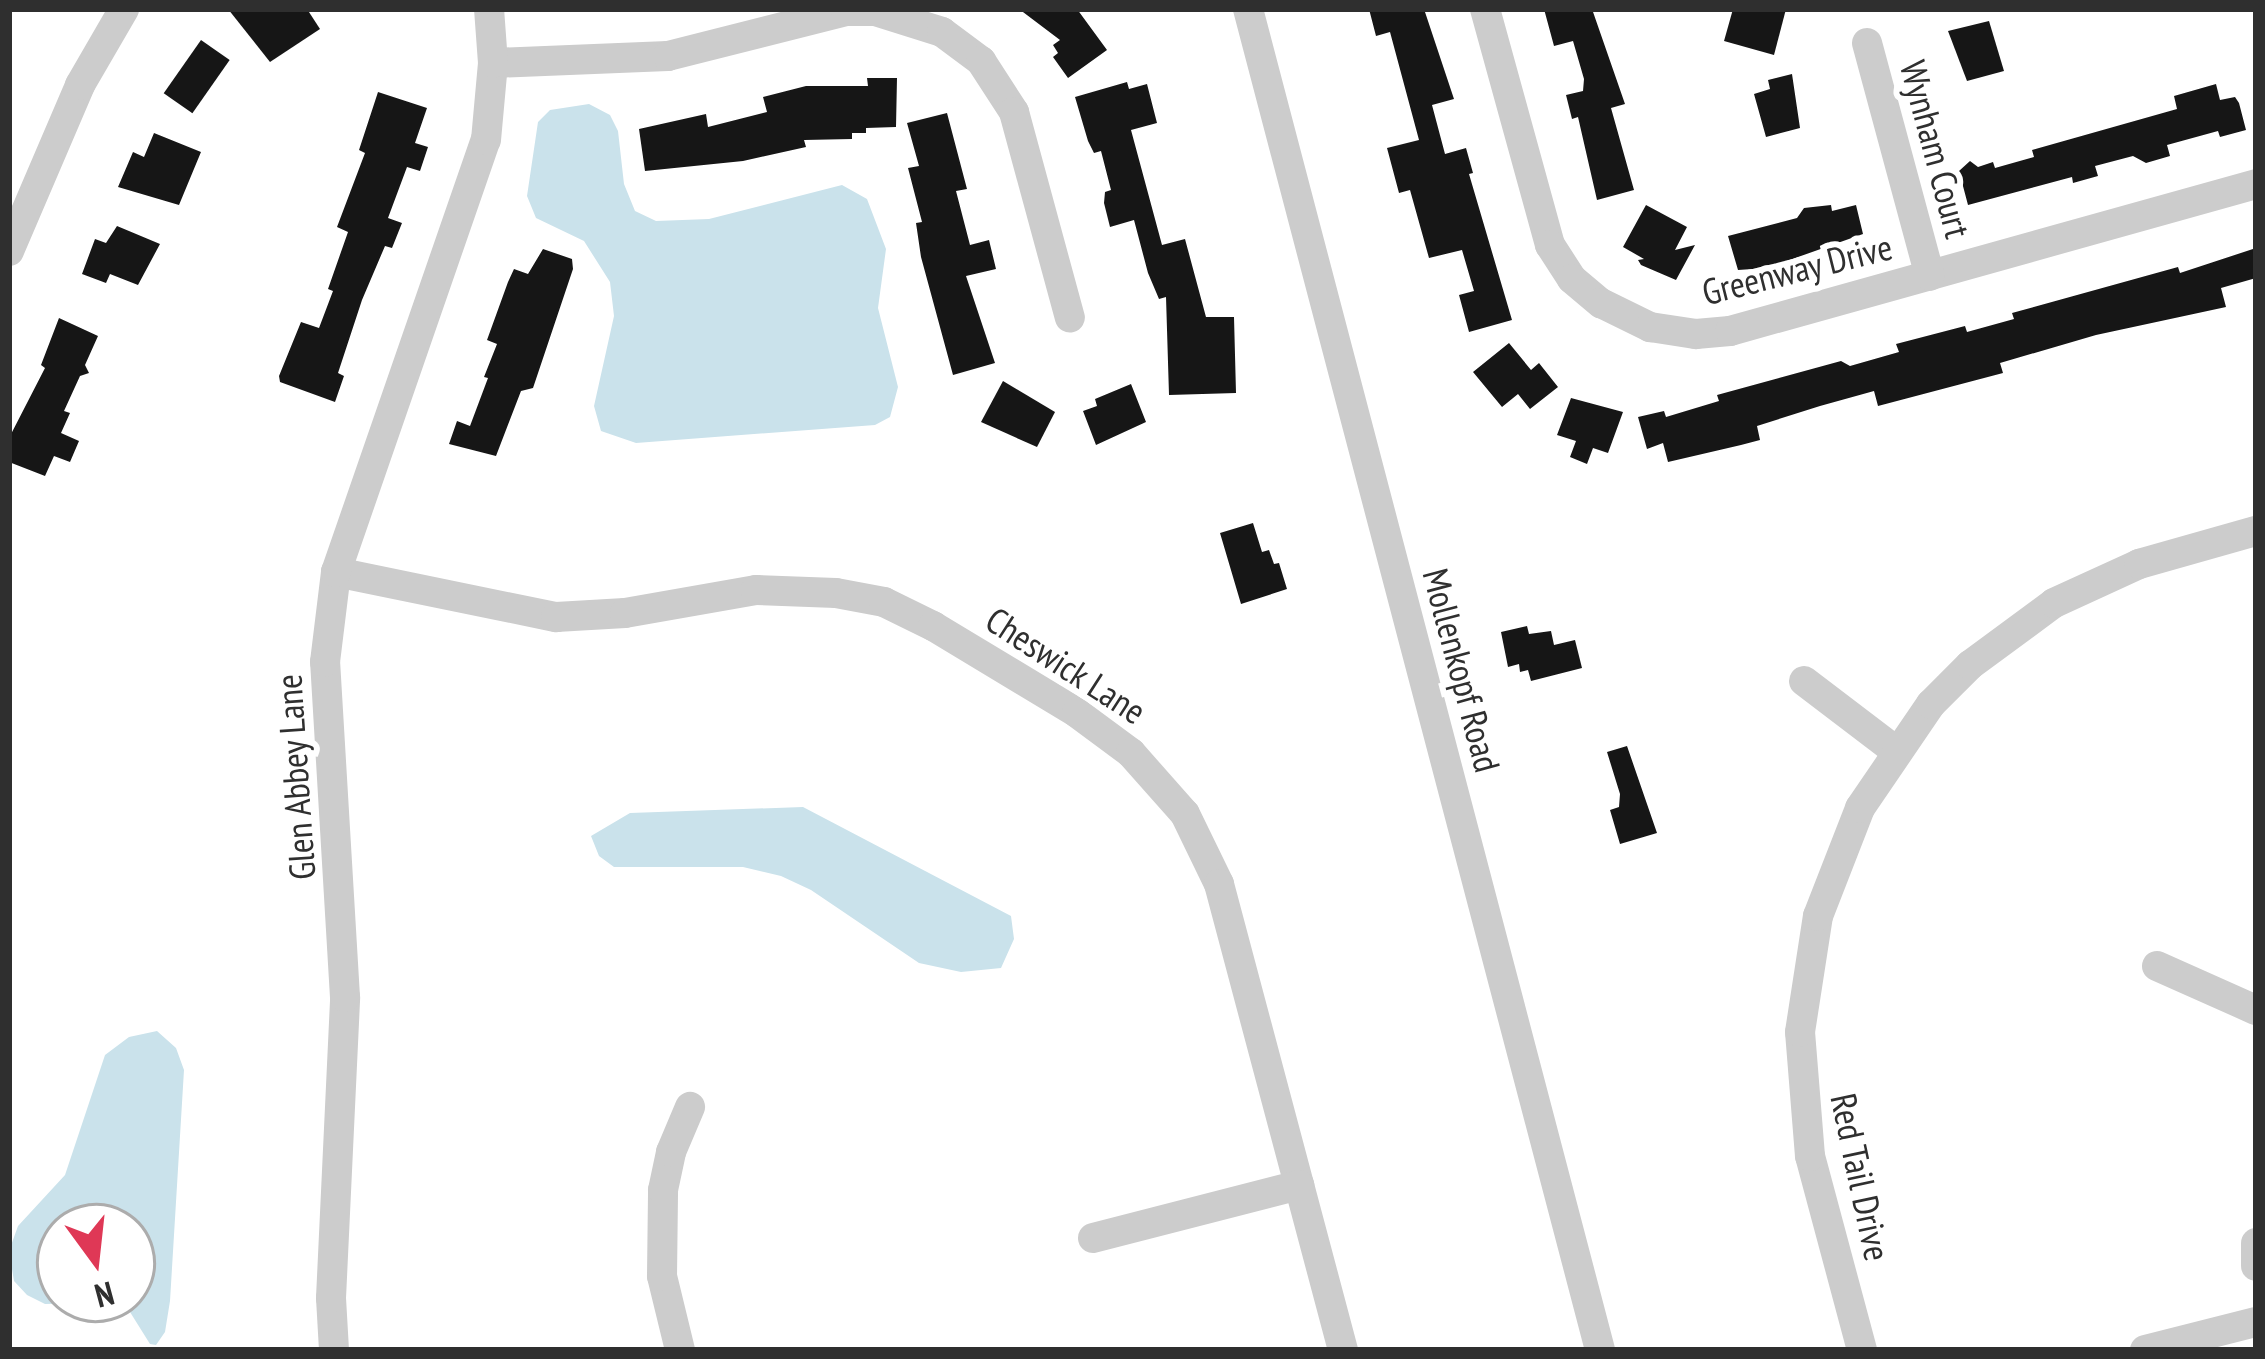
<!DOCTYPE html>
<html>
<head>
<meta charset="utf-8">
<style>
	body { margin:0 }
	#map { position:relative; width:2265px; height:1359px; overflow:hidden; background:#fff; font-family:"PT Sans Narrow",sans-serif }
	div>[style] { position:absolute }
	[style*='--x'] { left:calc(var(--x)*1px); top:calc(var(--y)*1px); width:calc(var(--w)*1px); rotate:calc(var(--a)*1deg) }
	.water>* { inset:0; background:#cae2eb }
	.building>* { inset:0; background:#161616; transform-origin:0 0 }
	.minor>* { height:30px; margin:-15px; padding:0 15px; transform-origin:15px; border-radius:15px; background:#ccc }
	span { translate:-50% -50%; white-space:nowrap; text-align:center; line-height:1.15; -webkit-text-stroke:12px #fff; paint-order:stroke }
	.street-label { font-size:36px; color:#2f2f2f }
	.frame { position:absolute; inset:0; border:12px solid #2f2f2f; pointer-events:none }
	.north { position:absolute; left:36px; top:1203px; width:120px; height:120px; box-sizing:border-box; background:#fff; border:3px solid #acacac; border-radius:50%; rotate:165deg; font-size:33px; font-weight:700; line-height:48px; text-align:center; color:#2f2f2f }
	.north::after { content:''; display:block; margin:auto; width:42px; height:54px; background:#df3856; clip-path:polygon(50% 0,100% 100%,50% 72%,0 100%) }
</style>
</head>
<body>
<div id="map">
	<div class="water">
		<div style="clip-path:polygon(589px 104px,610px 115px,618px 131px,624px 184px,635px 211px,656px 221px,709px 219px,842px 185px,867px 199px,886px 249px,878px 308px,898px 387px,890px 417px,875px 425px,636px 443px,601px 431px,594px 406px,614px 316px,610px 282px,584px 241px,536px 218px,527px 196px,538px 122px,550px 110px)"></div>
		<div style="clip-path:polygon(803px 807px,1011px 916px,1014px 939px,1001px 968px,961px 972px,919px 963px,811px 890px,781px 876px,743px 867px,614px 867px,599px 856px,591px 836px,630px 813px)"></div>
		<div style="clip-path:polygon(evenodd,157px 1031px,176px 1048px,184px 1070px,170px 1301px,165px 1332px,156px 1345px,150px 1344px,130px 1312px,89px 1303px,45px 1304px,27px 1295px,14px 1281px,9px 1251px,18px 1226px,65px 1175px,105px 1055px,129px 1037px,157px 1031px,60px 1227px,132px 1227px,132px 1299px,60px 1299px,60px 1227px)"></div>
	</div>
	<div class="building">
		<div style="clip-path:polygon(228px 9px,307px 9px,320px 29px,270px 62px)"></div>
		<div style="clip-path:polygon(1019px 9px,1077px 9px,1107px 50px,1068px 78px,1053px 57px,1058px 53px,1053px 45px,1060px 40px)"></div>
		<div style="clip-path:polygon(1369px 9px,1424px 9px,1454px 99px,1432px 105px,1445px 154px,1466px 148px,1473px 173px,1469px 174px,1512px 320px,1469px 332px,1459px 295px,1474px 291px,1462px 250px,1429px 258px,1410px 190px,1399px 193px,1387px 148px,1419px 140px,1390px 32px,1376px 36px)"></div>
		<div style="clip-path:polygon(1544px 9px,1592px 9px,1625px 104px,1611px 108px,1634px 190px,1597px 200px,1578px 117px,1572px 119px,1566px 95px,1583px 91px,1584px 79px,1573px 41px,1554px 46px)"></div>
		<div style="clip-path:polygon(1733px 9px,1786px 9px,1774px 55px,1724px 41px)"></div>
		<div style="clip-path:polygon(1989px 21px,2004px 71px,1967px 81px,1948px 31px)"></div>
		<div style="left:201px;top:40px;width:35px;height:65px;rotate:35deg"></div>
		<div style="clip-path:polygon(1792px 74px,1800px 128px,1766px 137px,1754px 94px,1770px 89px,1768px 80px)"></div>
		<div style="clip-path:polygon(867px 78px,897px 78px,896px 127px,866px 128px,866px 133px,852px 133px,852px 139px,804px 140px,806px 147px,743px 161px,645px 171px,639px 129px,706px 114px,708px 127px,767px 112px,763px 97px,806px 86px,868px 86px)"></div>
		<div style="clip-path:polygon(1127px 82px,1129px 89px,1147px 84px,1157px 123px,1131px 130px,1162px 245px,1185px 239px,1206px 317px,1234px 317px,1236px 393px,1169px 395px,1166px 297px,1159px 299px,1148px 273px,1134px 220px,1110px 227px,1104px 203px,1105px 192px,1111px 190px,1101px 151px,1094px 153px,1088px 141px,1075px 97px)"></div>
		<div style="clip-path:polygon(2216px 84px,2220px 100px,2235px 97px,2239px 103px,2246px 130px,2220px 137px,2218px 131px,2167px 145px,2170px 156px,2146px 163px,2133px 156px,2095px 166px,2098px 176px,2073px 183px,2072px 177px,1968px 205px,1959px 171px,1970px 161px,1978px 167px,1993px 162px,1995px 168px,2034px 157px,2032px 150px,2177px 109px,2174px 96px)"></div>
		<div style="clip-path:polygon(378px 92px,427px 108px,415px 143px,428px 147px,420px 171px,407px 167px,388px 218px,402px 223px,392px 248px,385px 246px,362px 300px,338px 373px,344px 376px,335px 402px,280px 382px,279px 376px,301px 322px,319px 328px,333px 291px,328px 289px,348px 232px,337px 227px,365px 153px,359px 150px)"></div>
		<div style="clip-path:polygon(947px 113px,967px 189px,956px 191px,970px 245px,989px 240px,996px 269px,966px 276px,995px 363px,953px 375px,921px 257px,916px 223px,922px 222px,908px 168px,919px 166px,907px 123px)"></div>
		<div style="clip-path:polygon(154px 133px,201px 152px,179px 205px,118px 187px,133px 152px,144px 157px)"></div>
		<div style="clip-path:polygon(1646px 205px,1687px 227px,1675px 250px,1695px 245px,1676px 280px,1641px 265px,1638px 260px,1644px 259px,1623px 247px)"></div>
		<div style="clip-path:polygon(1831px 205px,1832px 211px,1856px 205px,1863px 234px,1767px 268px,1738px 270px,1728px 236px,1797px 218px,1804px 208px)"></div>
		<div style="clip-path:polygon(117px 226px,160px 244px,138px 285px,110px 274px,106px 283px,82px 274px,95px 239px,106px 243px)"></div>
		<div style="clip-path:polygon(2256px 248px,2256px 278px,2221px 288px,2226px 307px,2096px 335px,2000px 363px,2003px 373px,1878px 406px,1874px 391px,1820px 406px,1757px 426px,1760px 440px,1741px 445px,1668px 462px,1663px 443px,1647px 449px,1638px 417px,1664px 411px,1666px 417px,1719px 401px,1717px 395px,1841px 361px,1850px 366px,1899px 352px,1896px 344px,1965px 326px,1967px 332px,2014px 319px,2012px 313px,2178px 267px,2180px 273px)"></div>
		<div style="clip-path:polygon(543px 249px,572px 259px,573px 269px,533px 388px,521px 391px,496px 456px,449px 444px,457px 421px,470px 426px,488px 378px,484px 377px,497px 344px,487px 340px,508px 282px,514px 269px,528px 274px)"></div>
		<div style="clip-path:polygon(59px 318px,98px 336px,85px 365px,89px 373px,80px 376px,64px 411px,70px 413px,61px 433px,79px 441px,70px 462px,54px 456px,45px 476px,9px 462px,9px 438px,45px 368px,41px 365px)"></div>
		<div style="clip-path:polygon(1509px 343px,1531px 370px,1539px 363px,1558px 387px,1530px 409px,1518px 394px,1502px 407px,1473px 372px)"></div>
		<div style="clip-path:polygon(1003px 381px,1055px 412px,1037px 447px,981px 422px)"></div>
		<div style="clip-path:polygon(1131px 384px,1146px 422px,1096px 445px,1083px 411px,1097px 406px,1095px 399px)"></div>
		<div style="clip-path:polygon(1571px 398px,1623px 412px,1608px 453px,1593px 448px,1587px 464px,1570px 457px,1576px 441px,1557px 435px)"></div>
		<div style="clip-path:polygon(1253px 523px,1262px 552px,1269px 550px,1274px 564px,1279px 563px,1287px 589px,1241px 604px,1220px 533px)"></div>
		<div style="clip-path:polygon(1527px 626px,1529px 634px,1551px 631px,1554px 645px,1575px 640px,1582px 668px,1531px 681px,1528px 670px,1520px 672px,1519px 664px,1508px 667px,1501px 632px)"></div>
		<div style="clip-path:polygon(1627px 746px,1657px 833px,1620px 844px,1610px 810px,1619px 807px,1620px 794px,1607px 752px)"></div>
	</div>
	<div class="minor">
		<div style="--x:1248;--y:9;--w:1386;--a:75.29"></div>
		<div style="--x:1485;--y:9;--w:245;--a:74.6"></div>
		<div style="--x:1550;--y:245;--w:40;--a:57.1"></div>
		<div style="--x:1572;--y:279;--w:38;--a:40"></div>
		<div style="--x:1601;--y:303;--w:55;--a:26.1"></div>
		<div style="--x:1650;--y:327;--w:47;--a:8.7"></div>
		<div style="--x:1696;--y:334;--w:34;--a:-5"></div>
		<div style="--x:1730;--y:331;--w:546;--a:-15.61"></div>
		<div style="--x:1867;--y:43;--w:241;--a:74.9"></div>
		<div style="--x:493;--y:63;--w:175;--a:-2.3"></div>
		<div style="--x:668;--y:56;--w:184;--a:-14.2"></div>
		<div style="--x:846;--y:11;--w:29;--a:0"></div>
		<div style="--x:875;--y:11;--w:70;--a:17.4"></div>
		<div style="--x:942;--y:32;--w:49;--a:36.6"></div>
		<div style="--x:981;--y:61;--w:61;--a:57.1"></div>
		<div style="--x:1014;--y:112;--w:213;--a:74.8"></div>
		<div style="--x:9;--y:251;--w:181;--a:-66.8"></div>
		<div style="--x:80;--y:85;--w:88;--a:-59.9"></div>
		<div style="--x:336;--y:572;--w:225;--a:11.6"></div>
		<div style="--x:556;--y:617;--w:69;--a:-3.3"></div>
		<div style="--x:625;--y:613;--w:133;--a:-10"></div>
		<div style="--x:756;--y:590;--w:80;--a:2.1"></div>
		<div style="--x:836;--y:593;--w:49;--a:10.6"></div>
		<div style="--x:884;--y:602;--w:55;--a:26.1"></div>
		<div style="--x:933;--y:626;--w:168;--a:31.1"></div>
		<div style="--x:1077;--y:713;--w:67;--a:36.5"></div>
		<div style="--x:1131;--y:753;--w:81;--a:48.5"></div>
		<div style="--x:1185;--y:814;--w:78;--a:64.1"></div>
		<div style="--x:1219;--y:884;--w:482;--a:75.1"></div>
		<div style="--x:1804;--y:681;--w:116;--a:37.3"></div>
		<div style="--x:2157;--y:966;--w:108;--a:24"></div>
		<div style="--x:1093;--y:1238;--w:213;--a:-14.4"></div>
		<div style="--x:2256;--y:1243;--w:23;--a:90"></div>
		<div style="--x:334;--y:1350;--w:52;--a:-93.3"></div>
		<div style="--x:331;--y:1298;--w:301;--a:-87.3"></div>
		<div style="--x:345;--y:997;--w:336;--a:-93.4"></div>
		<div style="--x:325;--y:662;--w:91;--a:-83"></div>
		<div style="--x:336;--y:572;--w:457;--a:-70.9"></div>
		<div style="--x:486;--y:140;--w:77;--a:-84.8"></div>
		<div style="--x:493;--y:63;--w:54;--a:-94.2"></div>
		<div style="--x:680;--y:1350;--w:76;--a:-103.7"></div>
		<div style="--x:662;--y:1276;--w:86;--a:-89.3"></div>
		<div style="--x:663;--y:1190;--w:39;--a:-78"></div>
		<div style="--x:671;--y:1152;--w:49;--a:-67.1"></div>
		<div style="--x:1862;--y:1350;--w:201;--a:-105"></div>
		<div style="--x:1810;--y:1156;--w:124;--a:-94.6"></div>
		<div style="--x:1800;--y:1032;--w:117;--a:-81.2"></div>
		<div style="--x:1818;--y:916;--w:116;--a:-68.7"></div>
		<div style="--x:1860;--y:808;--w:126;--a:-55.7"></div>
		<div style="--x:1931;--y:704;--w:55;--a:-45"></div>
		<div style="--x:1970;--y:665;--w:104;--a:-36.4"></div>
		<div style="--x:2054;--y:603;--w:94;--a:-24.6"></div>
		<div style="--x:2139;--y:564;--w:122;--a:-15.8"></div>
		<div style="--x:2145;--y:1350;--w:114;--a:-14.2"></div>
	</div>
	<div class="street-label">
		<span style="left:1936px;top:149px;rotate:75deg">Wynham Court</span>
		<span style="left:1797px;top:269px;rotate:-14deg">Greenway Drive</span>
		<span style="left:1066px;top:665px;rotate:33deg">Cheswick Lane</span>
		<span style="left:1462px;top:670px;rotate:75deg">Mollenkopf Road</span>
		<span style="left:295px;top:777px;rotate:-94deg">Glen Abbey Lane</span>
		<span style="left:1861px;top:1177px;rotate:78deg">Red Tail Drive</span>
	</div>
	<div class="frame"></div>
	<div class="north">N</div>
</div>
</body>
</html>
